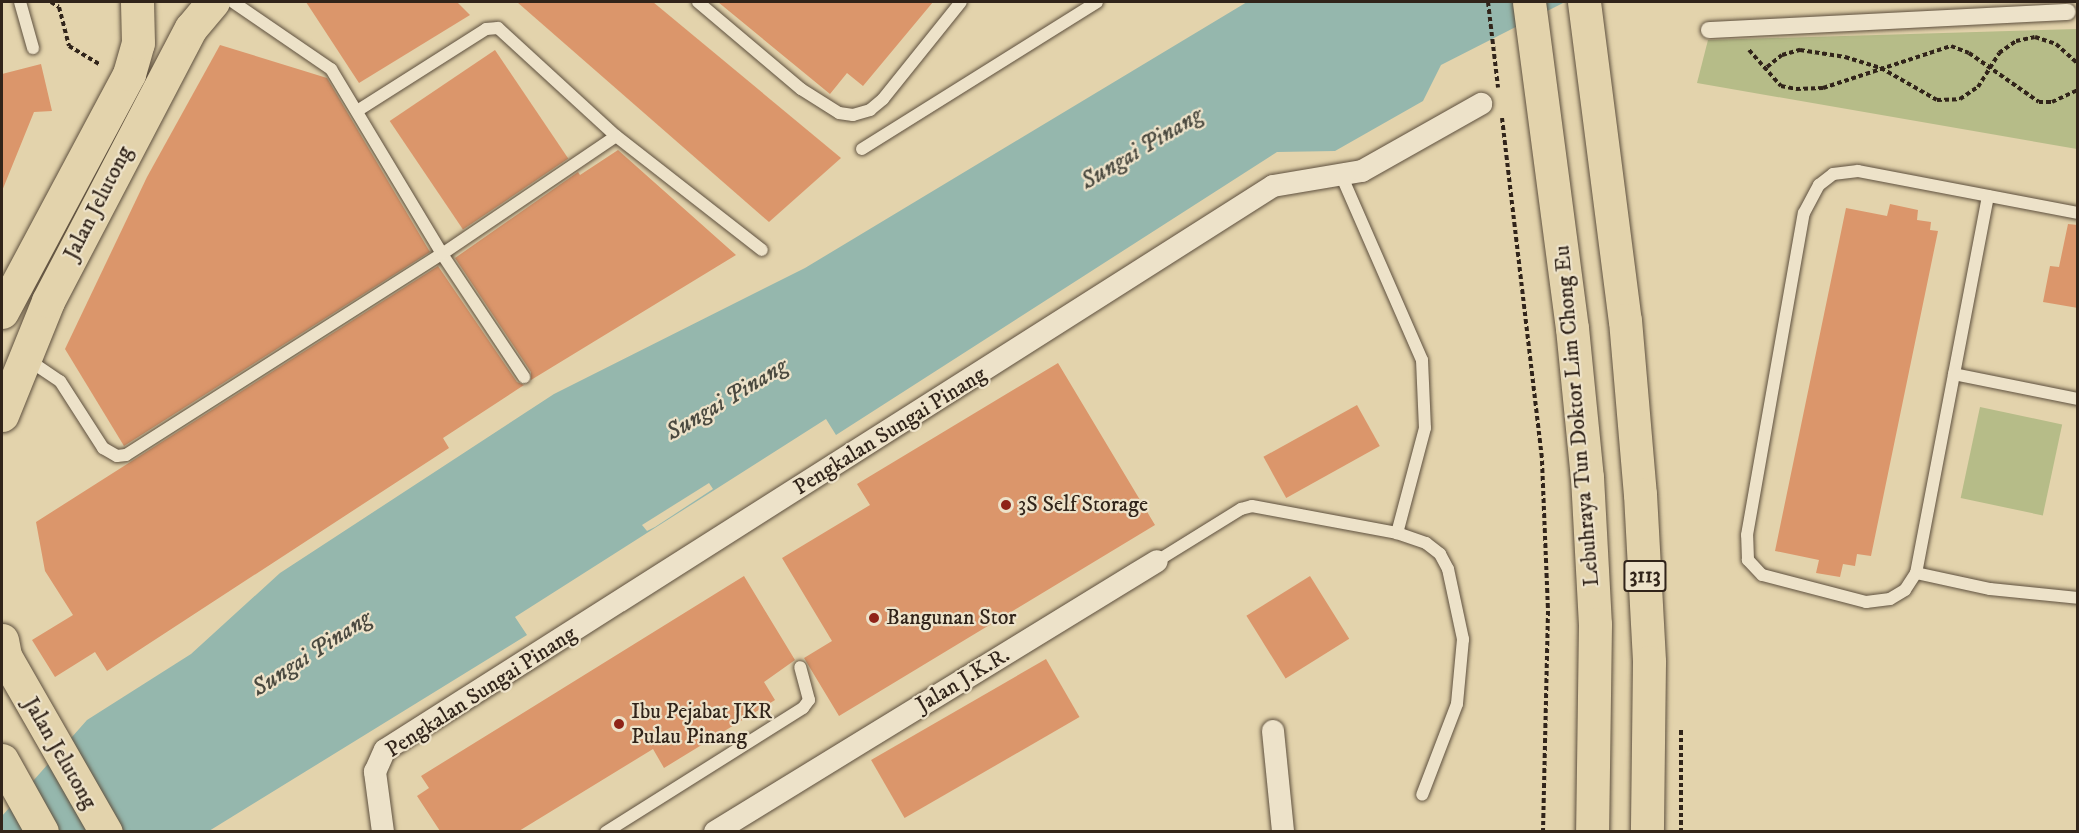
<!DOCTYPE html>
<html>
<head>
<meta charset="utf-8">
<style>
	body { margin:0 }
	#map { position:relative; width:2079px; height:833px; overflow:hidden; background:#e3d3ac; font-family:"IM FELL DW Pica",serif }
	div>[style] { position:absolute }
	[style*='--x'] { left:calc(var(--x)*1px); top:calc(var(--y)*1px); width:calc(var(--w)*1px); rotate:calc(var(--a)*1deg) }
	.green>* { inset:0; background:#b6bc88; transform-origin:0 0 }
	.water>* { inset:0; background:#95b7ad }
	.pier>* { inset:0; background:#e3d3ac }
	.building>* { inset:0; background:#db966b; transform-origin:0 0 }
	.path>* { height:4px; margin-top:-2px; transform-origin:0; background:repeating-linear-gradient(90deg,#31241a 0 4.5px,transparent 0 7.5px) }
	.roads { filter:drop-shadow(0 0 2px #5e503e) drop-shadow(0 0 2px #5e503e) }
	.service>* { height:12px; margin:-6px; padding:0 6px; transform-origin:6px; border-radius:6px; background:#ede2c9 }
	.pedestrian>* { height:16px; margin:-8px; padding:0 8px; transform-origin:8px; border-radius:8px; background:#ede2c9 }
	.minor>* { height:22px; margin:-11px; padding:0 11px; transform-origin:11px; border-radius:11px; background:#ede2c9 }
	.primary>* { height:33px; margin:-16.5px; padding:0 16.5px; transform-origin:16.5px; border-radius:16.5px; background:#e3d3ac }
	.trunk>* { height:33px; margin:-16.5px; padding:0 16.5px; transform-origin:16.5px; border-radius:16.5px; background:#e3d3ac }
	.dots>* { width:16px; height:16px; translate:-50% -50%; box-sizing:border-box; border:3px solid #ede2c9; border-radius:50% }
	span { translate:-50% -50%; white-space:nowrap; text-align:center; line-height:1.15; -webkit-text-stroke:4.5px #ede2c9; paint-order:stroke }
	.shield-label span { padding:2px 4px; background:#ede2c9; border:2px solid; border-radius:4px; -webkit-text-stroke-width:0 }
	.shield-label { font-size:21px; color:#31241a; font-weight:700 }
	.street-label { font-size:22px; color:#31241a }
	.poi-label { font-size:22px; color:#31241a }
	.left { translate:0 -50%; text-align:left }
	.water-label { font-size:24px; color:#4a493f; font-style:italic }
	.frame { position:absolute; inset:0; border:3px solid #31241a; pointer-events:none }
</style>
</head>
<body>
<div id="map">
	<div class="green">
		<div style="clip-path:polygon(2077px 29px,2077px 149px,1697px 83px,1708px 40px)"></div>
		<div style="left:1980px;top:407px;width:84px;height:93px;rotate:12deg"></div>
	</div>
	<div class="water">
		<div style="clip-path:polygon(1247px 2px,1565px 2px,1441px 65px,1423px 101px,1335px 151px,1277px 152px,836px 435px,826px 419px,515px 617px,527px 635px,209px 831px,2px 831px,2px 816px,87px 720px,191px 654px,280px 573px,554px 394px,805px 268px)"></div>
	</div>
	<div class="pier">
		<div style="clip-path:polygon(709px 483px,713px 489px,655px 527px,647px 531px,642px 525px)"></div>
	</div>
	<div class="building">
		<div style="clip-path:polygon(306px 2px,457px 2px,470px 15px,359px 83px)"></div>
		<div style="clip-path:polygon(517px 2px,653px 2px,841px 158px,769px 222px)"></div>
		<div style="clip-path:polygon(718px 2px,933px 2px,863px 86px,847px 73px,830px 94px)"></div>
		<div style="clip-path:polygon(220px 45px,327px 78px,430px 252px,124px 446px,65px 349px,147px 177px)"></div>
		<div style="left:495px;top:50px;width:131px;height:127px;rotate:56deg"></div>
		<div style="clip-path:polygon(41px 64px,52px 111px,34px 112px,2px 191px,2px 74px)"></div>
		<div style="clip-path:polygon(618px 150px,736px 255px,531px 380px,531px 372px,455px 258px,578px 172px,580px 175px)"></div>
		<div style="clip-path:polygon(1890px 204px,1918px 210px,1917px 220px,1931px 222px,1930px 230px,1938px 231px,1871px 556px,1857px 554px,1855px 566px,1843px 564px,1840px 577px,1816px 573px,1819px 560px,1775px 551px,1846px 208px,1887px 216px)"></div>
		<div style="clip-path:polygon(2068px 224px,2078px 225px,2078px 308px,2043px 302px,2050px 266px,2059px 267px)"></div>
		<div style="clip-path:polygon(438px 266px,517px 382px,524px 385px,443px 438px,449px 448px,107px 671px,95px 652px,55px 677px,32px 640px,73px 615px,45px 571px,36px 522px)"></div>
		<div style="clip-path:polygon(1058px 363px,1155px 525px,839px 716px,804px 658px,832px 641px,782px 558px,870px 505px,857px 484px)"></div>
		<div style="left:1357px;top:405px;width:47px;height:107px;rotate:61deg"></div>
		<div style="clip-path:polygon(744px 576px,795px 660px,764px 682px,775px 700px,664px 768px,653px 749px,519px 831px,440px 831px,417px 796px,429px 788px,421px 776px)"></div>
		<div style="left:1310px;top:576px;width:74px;height:75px;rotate:58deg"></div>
		<div style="left:1046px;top:659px;width:67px;height:202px;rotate:60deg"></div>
	</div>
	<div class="path">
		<div style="--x:51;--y:2;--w:9;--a:32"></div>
		<div style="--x:59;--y:7;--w:40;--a:75.6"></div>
		<div style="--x:69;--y:46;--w:37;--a:31"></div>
		<div style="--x:1488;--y:2;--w:86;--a:83.3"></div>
		<div style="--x:1749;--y:50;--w:48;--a:48.4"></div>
		<div style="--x:1781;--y:86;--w:15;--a:11"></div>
		<div style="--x:1796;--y:89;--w:27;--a:-2"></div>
		<div style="--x:1823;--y:88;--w:135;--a:-18.2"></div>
		<div style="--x:1951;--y:46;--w:19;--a:21"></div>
		<div style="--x:1969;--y:53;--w:85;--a:35"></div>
		<div style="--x:2039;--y:102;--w:13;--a:0"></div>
		<div style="--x:2052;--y:102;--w:29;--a:-25"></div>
		<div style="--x:1767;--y:67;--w:19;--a:-39"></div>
		<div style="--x:1782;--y:55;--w:19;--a:-16"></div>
		<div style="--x:1800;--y:50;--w:46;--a:8.8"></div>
		<div style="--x:1845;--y:57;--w:38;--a:17"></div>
		<div style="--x:1881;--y:68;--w:64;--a:29.7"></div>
		<div style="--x:1937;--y:100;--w:23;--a:-2"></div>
		<div style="--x:1960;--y:99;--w:22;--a:-34"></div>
		<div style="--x:1978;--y:87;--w:40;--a:-58"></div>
		<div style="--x:1999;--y:53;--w:21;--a:-35"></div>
		<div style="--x:2016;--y:41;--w:19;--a:-12"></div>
		<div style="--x:2035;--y:37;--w:22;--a:18"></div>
		<div style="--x:2056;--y:44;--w:30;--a:42"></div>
		<div style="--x:1502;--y:118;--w:345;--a:83.3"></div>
		<div style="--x:1542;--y:461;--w:150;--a:87.7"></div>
		<div style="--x:1548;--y:611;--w:221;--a:91.3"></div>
		<div style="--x:1681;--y:730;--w:102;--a:90"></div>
	</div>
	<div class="roads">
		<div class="service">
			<div style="--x:20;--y:2;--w:48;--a:74.2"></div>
			<div style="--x:233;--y:2;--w:119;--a:34.4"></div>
			<div style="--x:331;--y:69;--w:216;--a:59"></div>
			<div style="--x:442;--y:254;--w:148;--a:56.3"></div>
			<div style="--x:698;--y:2;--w:135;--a:40.2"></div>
			<div style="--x:801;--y:89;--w:45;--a:32.3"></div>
			<div style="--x:839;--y:113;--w:14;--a:8"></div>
			<div style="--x:853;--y:115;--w:18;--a:-16"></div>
			<div style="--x:870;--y:110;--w:17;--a:-40"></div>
			<div style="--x:883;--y:99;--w:124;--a:-51.2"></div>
			<div style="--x:357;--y:111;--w:153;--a:-32.4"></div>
			<div style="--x:486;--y:29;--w:12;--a:-5"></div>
			<div style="--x:498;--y:28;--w:160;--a:42.5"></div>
			<div style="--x:616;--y:136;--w:185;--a:38"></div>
			<div style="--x:862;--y:149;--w:277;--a:-32"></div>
			<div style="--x:1342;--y:177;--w:200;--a:66.4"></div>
			<div style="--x:1422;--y:360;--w:68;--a:87.5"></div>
			<div style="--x:1425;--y:428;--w:109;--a:104.9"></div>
			<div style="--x:1988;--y:196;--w:384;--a:100.8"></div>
			<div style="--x:1916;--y:573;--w:20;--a:123"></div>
			<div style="--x:1905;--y:590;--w:17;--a:149"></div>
			<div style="--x:1890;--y:599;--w:24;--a:173"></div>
			<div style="--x:1866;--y:602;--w:107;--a:-165.4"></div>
			<div style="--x:1762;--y:575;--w:21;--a:-133"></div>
			<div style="--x:1748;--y:560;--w:25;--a:-92"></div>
			<div style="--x:1747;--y:535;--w:327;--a:-80"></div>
			<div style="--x:1804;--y:213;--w:32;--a:-62"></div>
			<div style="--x:1819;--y:185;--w:18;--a:-38"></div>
			<div style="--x:1833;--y:174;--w:25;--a:-7"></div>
			<div style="--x:1858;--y:171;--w:224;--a:10.8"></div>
			<div style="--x:27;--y:359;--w:40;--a:34"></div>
			<div style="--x:60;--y:381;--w:80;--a:57.3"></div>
			<div style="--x:103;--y:448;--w:16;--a:30"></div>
			<div style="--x:117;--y:456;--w:9;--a:-6"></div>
			<div style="--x:126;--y:455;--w:375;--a:-32.5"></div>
			<div style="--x:442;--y:254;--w:210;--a:-34.1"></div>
			<div style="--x:1954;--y:374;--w:126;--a:11.4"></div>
			<div style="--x:1157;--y:561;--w:99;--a:-31.8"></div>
			<div style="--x:1241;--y:509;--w:11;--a:-15"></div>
			<div style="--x:1252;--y:506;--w:147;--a:10.5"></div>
			<div style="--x:1397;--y:533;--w:31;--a:19"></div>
			<div style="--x:1426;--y:543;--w:18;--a:38"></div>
			<div style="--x:1440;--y:554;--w:17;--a:62"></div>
			<div style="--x:1448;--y:569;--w:72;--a:77.9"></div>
			<div style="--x:1463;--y:639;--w:65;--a:95.3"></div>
			<div style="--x:1457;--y:704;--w:97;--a:111"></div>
			<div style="--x:1916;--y:573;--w:76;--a:12.2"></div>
			<div style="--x:1990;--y:589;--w:88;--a:5.8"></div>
			<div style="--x:606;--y:832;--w:233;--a:-32.2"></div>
			<div style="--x:803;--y:708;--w:10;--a:-53"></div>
			<div style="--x:809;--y:700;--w:34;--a:-105"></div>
		</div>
		<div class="pedestrian">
			<div style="--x:1709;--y:30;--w:359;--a:-2.9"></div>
		</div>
		<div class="minor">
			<div style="--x:1273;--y:731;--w:101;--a:84.3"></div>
			<div style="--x:383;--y:832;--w:61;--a:-97.6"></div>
			<div style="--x:375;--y:772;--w:24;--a:-66"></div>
			<div style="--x:385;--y:750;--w:1052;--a:-32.42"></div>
			<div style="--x:1273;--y:186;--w:90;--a:-9.6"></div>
			<div style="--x:1362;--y:171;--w:137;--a:-29.4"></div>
			<div style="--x:715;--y:832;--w:518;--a:-31.51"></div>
		</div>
		<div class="primary">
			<div style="--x:2;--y:312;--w:270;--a:-61.9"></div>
			<div style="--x:129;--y:74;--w:32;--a:-74"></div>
			<div style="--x:138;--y:43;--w:41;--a:-91.4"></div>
			<div style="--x:2;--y:415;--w:123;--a:-68"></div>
			<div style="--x:48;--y:301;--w:308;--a:-62.4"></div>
			<div style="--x:191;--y:28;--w:34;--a:-50"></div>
			<div style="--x:2;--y:640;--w:16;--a:79"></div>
			<div style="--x:5;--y:656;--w:203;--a:60.2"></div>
			<div style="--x:2;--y:760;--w:82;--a:60.9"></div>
		</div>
		<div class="trunk">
			<div style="--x:1529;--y:2;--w:329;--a:82.5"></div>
			<div style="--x:1572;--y:328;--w:150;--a:84.3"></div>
			<div style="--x:1587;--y:477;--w:147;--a:86.9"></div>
			<div style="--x:1595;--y:624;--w:208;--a:90.8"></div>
			<div style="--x:1584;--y:2;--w:321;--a:82.7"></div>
			<div style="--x:1625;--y:320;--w:175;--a:85.1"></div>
			<div style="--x:1640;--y:494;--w:168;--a:86.9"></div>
			<div style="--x:1649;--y:662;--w:170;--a:90.7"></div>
		</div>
	</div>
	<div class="dots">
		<div style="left:1006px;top:505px;background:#8f2418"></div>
		<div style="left:874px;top:618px;background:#8f2418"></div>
		<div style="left:619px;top:724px;background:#8f2418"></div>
	</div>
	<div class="shield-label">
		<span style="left:1645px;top:576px">3113</span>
	</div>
	<div class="street-label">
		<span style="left:98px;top:203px;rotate:-63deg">Jalan Jelutong</span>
		<span style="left:1577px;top:416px;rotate:-95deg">Lebuhraya Tun Doktor Lim Chong Eu</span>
		<span style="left:890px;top:431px;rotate:-32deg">Pengkalan Sungai Pinang</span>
		<span style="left:963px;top:680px;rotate:-31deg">Jalan J.K.R.</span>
		<span style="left:481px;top:692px;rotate:-33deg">Pengkalan Sungai Pinang</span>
		<span style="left:60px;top:753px;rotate:60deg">Jalan Jelutong</span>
	</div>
	<div class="poi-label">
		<span class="left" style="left:1018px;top:505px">3S Self Storage</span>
		<span class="left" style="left:886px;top:618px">Bangunan Stor</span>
		<span class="left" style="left:631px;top:724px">Ibu Pejabat JKR<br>Pulau Pinang</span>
	</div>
	<div class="water-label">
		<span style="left:1142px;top:149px;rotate:-31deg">Sungai Pinang</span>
		<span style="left:727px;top:400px;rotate:-31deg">Sungai Pinang</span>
		<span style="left:312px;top:654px;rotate:-33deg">Sungai Pinang</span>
	</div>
	<div class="frame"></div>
</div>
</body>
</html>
